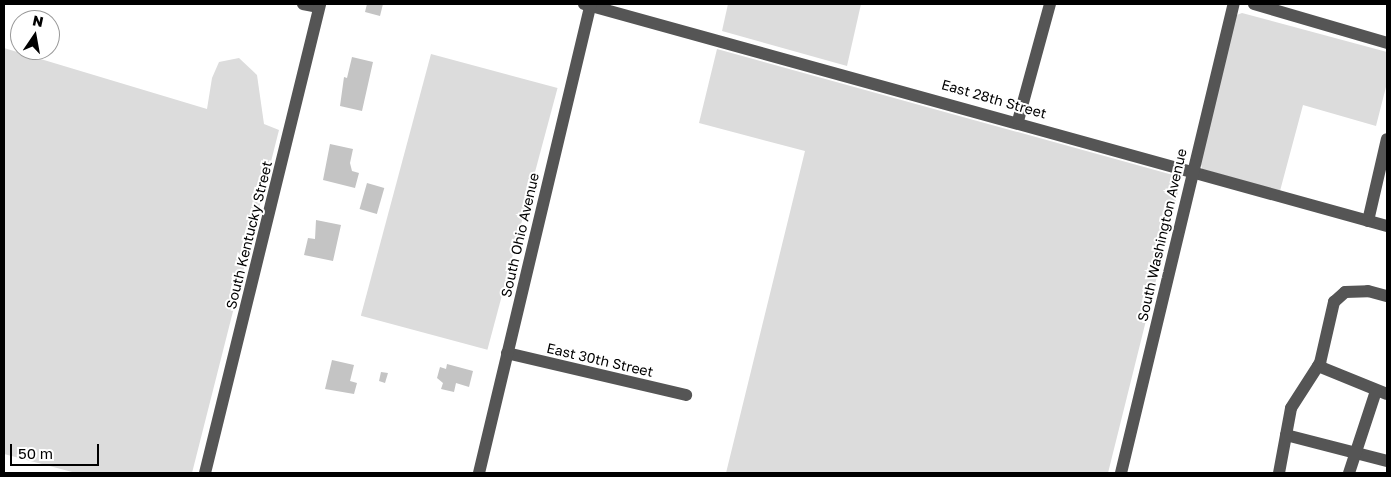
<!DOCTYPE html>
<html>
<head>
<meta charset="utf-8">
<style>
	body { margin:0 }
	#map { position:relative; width:1391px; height:477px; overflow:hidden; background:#fff; font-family:"Golos Text",sans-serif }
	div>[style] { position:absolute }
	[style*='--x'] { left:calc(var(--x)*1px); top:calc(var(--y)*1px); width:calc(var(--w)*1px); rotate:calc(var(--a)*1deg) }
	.green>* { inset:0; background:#dcdcdc; transform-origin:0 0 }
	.building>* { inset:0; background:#c4c4c4; transform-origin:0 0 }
	.minor>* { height:12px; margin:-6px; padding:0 6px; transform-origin:6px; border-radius:6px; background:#555 }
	span { translate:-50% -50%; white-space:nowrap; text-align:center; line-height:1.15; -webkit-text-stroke:4px #fff; paint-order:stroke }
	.street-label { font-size:14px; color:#000 }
	.frame { position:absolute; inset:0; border:5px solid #000; pointer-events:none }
	.north { position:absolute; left:10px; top:10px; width:50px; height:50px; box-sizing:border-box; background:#fff; border:1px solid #999; border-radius:50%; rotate:12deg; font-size:14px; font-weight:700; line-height:20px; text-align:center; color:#000 }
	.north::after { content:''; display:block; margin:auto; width:18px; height:22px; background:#000; clip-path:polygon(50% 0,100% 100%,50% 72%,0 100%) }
	.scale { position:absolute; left:10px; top:444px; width:89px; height:22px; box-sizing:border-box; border:2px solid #000; border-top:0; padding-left:6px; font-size:15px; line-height:18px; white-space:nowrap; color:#000; -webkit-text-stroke:4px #fff; paint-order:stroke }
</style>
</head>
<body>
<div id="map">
	<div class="green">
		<div style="clip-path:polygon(728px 4px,861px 4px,847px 66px,722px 31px)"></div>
		<div style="clip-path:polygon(1242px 13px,1387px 52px,1387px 83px,1376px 126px,1303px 105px,1280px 191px,1202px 169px,1200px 160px,1234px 16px)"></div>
		<div style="clip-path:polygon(4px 48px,207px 109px,212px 78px,219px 62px,239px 58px,257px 75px,264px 124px,279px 130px,192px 473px,76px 473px,4px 454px)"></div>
		<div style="clip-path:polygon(717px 49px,1173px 175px,1180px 184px,1108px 473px,726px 473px,805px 151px,699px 123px)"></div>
		<div style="left:431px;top:54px;width:131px;height:271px;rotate:15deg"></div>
	</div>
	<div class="building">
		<div style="clip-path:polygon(367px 4px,383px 4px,380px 16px,365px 12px)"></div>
		<div style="clip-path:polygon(352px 57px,373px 62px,362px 111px,340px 106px,344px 77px,347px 78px)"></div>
		<div style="clip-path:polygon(330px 144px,353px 149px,350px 163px,352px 171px,359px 173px,355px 188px,323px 180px)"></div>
		<div style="left:367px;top:183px;width:18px;height:27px;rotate:16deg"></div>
		<div style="clip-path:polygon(316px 220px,341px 225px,333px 261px,304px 255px,308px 238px,315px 239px)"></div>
		<div style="clip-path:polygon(332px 360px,354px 365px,350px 381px,357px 383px,354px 394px,325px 389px)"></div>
		<div style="clip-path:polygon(447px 364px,473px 371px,469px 387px,456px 383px,454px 392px,441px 389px,443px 383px,437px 378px,440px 367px,446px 369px)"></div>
		<div style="clip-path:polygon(381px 372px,388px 373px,385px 383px,379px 381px)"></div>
	</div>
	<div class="minor">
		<div style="--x:303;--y:4;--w:16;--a:11"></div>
		<div style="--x:584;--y:4;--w:833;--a:15.45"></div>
		<div style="--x:1254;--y:4;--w:139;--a:16.3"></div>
		<div style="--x:1018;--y:121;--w:121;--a:-74.7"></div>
		<div style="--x:1368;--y:221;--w:84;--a:-77"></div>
		<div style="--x:507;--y:353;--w:184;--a:13.2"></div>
		<div style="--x:1318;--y:366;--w:74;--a:22.1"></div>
		<div style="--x:1286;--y:435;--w:104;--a:14.4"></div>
		<div style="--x:205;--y:473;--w:483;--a:-76.2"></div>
		<div style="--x:479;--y:473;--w:482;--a:-76.6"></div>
		<div style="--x:1121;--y:473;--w:482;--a:-76.5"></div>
		<div style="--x:1279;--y:473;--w:66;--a:-79.5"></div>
		<div style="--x:1291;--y:408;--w:54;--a:-57.2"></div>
		<div style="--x:1320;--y:363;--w:63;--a:-77.1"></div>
		<div style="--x:1334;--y:302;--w:15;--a:-42"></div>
		<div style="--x:1345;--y:292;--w:23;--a:-2"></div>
		<div style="--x:1368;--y:291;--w:20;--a:15"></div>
		<div style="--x:1349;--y:473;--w:86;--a:-71.8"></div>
	</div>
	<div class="street-label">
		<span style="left:994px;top:99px;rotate:16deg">East 28th Street</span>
		<span style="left:249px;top:235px;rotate:-76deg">South Kentucky Street</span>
		<span style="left:520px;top:235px;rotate:-77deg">South Ohio Avenue</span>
		<span style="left:1162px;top:235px;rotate:-77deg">South Washington Avenue</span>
		<span style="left:600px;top:360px;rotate:13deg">East 30th Street</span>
	</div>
	<div class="frame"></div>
	<div class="north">N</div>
	<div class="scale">50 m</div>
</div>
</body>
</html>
